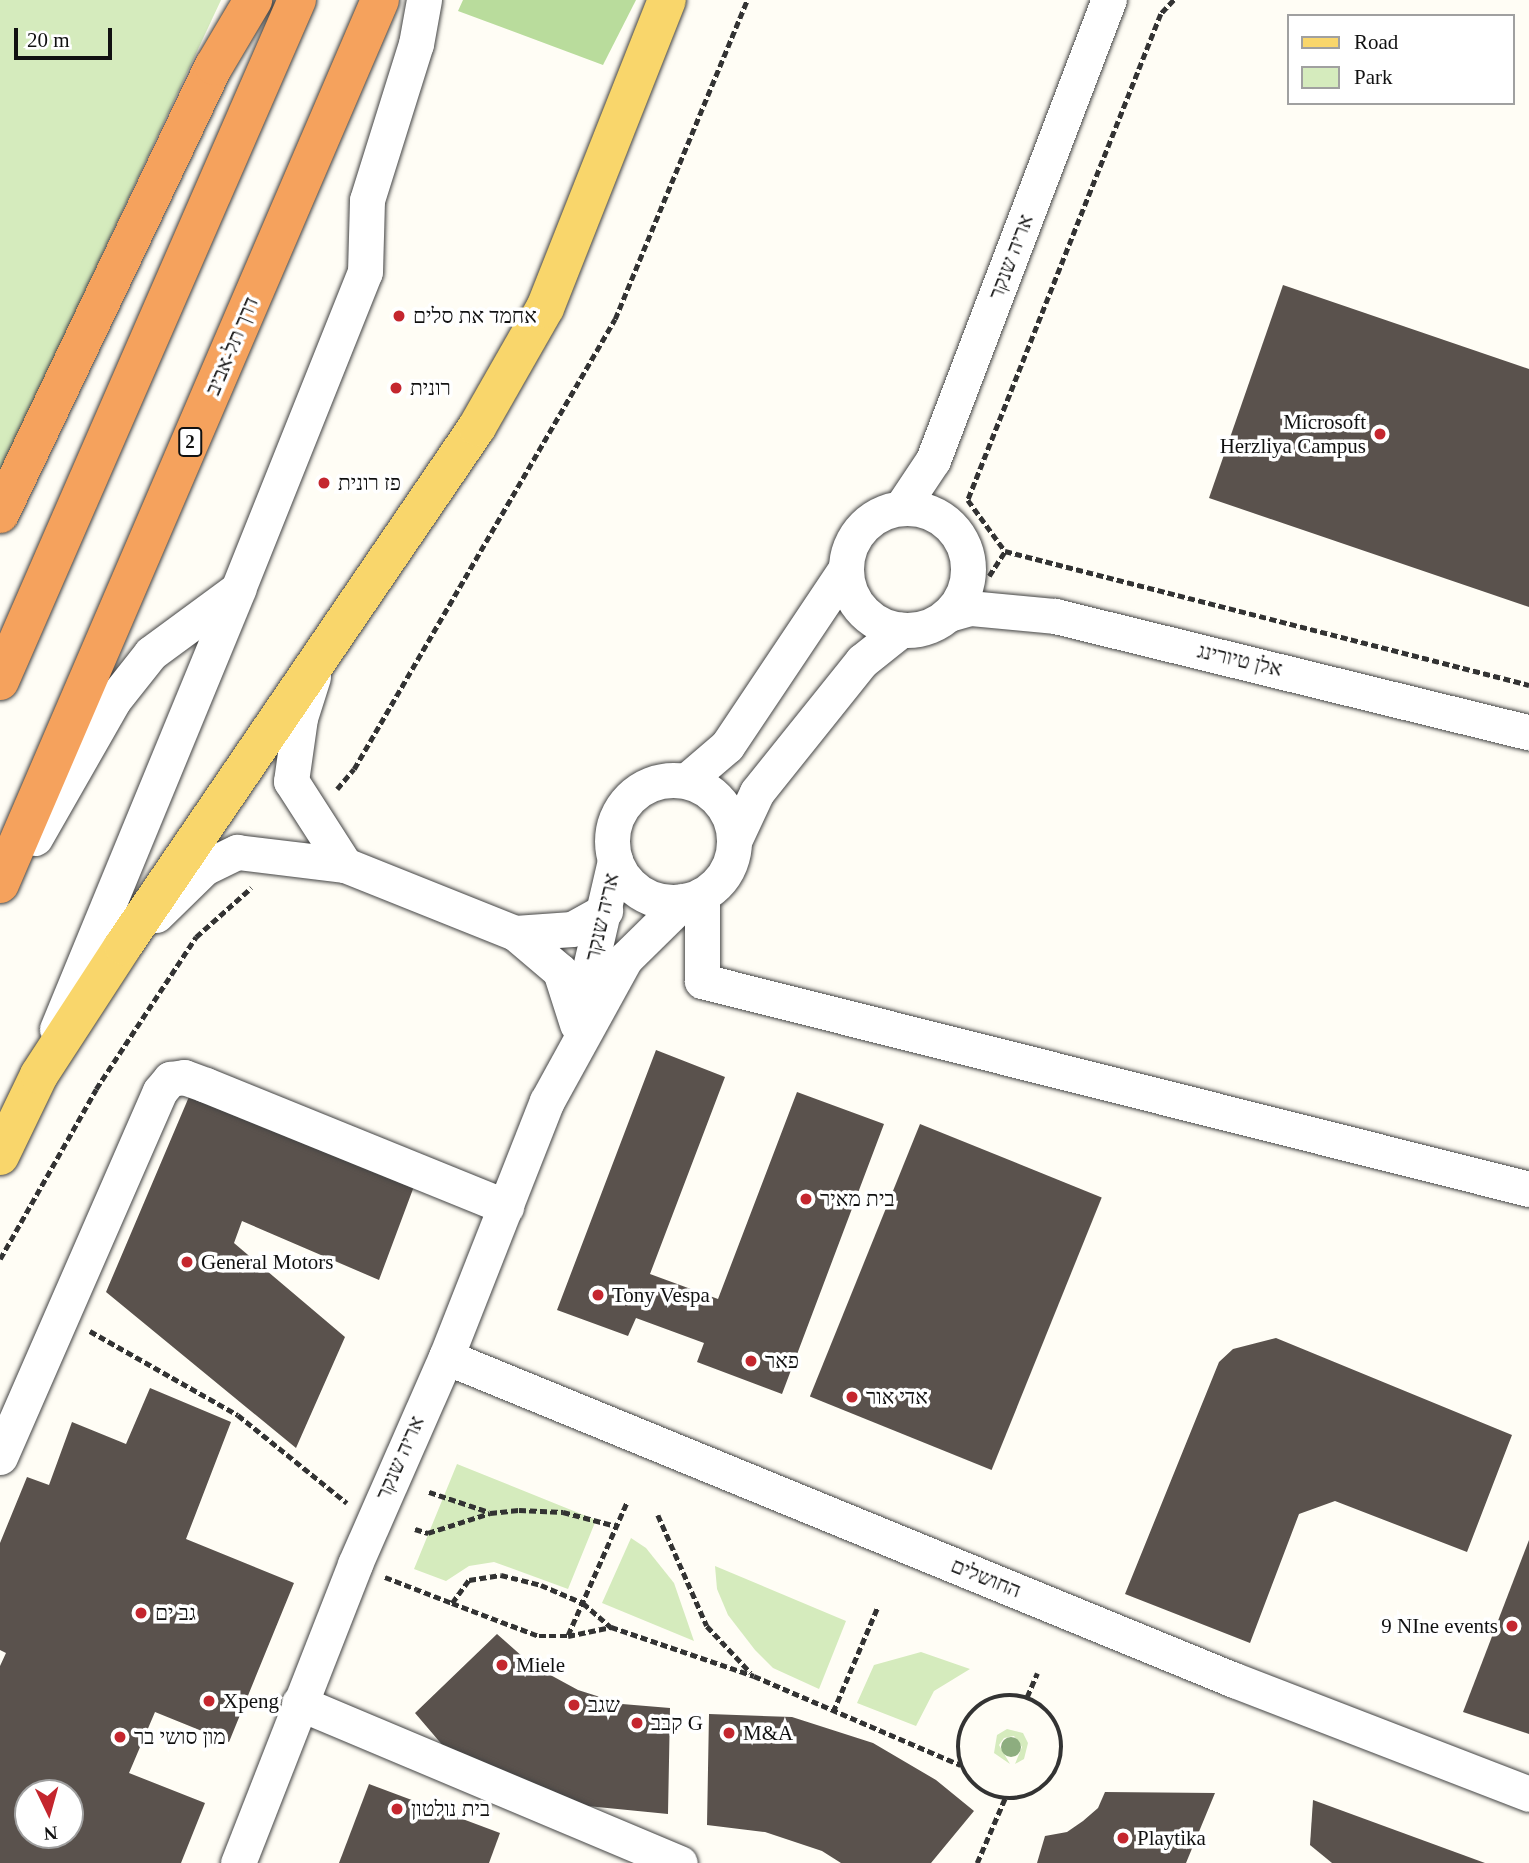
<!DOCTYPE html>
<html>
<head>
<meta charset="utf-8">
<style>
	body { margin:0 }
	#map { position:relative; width:1529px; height:1863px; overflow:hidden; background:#fffdf5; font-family:"Times New Roman","Noto Sans Hebrew",serif }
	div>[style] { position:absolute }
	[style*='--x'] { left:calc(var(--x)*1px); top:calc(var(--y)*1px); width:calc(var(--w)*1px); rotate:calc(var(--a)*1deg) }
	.green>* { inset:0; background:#d5ebbd }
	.forest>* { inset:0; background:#b9dc9c }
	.building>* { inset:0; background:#5a524d; transform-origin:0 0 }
	.path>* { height:4.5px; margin-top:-2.25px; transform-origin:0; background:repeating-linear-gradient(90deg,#333 0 7px,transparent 0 10.5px) }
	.path>.ring { margin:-2.25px; padding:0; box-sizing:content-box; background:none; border:4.5px solid #333; border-radius:50% }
	.roads { filter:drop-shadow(0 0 2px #444) drop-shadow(0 0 2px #444) }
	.minor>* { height:35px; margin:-17.5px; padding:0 17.5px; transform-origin:17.5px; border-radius:17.5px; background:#fff }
	.minor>.ring { margin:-17.5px; padding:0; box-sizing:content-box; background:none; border:35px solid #fff; border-radius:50% }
	.major>* { height:38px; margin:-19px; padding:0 19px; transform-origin:19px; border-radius:19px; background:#f9d66b }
	.highway>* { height:38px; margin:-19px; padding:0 19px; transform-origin:19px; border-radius:19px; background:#f5a25d }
	.trees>* { width:20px; height:20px; margin:-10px; border-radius:50%; background:#8dad7f }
	.dots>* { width:19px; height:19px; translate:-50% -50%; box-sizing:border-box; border:4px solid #fff; border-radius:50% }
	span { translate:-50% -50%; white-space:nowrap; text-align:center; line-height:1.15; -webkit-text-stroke:7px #fff; paint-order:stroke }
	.shield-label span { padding:2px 5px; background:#fff; border:2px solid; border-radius:5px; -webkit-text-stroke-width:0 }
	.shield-label { font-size:19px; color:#111; font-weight:700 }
	.street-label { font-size:21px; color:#111 }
	.poi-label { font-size:21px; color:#111 }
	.left { translate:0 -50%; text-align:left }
	.right { translate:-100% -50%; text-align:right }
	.legend { position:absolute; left:1287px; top:14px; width:228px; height:91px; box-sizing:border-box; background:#fff; border:2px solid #a0a0a0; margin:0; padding:9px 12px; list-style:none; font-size:21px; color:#111 }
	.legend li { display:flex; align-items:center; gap:14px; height:35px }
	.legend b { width:35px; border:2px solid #a0a0a0 }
	.north { position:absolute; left:14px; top:1779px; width:70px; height:70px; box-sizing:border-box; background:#fff; border:2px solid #a0a0a0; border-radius:50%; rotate:175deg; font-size:19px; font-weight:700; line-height:28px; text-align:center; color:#111 }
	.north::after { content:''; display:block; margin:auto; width:24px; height:32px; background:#c4262e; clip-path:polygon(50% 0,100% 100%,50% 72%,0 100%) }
	.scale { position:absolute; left:14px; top:28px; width:98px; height:32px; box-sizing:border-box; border:4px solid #111; border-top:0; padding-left:9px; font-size:21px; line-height:24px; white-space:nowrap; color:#111; -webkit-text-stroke:5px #fff; paint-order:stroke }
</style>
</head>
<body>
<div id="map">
	<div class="green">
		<div style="clip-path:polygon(0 0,221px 0,0 473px)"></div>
		<div style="clip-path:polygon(457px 1464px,596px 1520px,568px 1589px,494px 1562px,469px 1566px,446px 1581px,414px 1569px)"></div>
		<div style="clip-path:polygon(631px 1538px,646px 1548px,674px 1583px,694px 1641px,602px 1603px)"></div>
		<div style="clip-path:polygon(715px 1566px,846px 1621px,819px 1689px,773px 1668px,755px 1650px,728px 1615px,717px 1589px)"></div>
		<div style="clip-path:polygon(921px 1652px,970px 1669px,934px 1691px,916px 1726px,857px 1703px,874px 1665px)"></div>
		<div style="clip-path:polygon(1007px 1729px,1023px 1733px,1028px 1743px,1024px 1759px,1015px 1764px,1022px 1747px,1014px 1736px,1004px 1738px,999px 1745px,1010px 1764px,994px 1753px,997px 1735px)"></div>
	</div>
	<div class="forest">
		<div style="clip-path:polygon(463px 0,636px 0,603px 65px,458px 11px)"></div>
	</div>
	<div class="building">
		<div style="clip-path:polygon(1283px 285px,1529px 369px,1529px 607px,1209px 498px)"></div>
		<div style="clip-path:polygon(656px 1050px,725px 1077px,650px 1274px,718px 1299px,797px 1092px,884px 1124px,782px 1394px,697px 1362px,704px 1343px,636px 1318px,628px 1336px,557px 1310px)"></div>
		<div style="clip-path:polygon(191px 1092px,416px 1181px,379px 1280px,242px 1221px,234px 1243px,345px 1337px,296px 1448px,106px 1292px)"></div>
		<div style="left:920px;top:1124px;width:196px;height:294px;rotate:22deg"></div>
		<div style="clip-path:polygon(1276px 1338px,1512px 1435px,1467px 1552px,1335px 1501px,1299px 1514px,1250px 1643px,1125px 1594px,1219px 1362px,1233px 1349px)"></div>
		<div style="clip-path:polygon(evenodd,150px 1388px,231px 1422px,186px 1539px,294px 1583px,229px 1742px,155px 1712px,129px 1773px,205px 1803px,181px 1863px,0 1863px,0 1666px,6px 1653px,0 1650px,0 1543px,27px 1477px,49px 1485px,72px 1422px,126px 1444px,150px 1388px,28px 1793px,70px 1793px,70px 1835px,28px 1835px,28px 1793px)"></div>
		<div style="clip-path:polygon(1529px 1540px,1529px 1734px,1463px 1712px)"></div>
		<div style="clip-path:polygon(497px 1634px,532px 1665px,578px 1690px,622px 1704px,670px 1708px,668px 1814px,577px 1805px,456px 1761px,415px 1713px)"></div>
		<div style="clip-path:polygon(709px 1714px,792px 1717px,873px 1743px,936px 1780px,974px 1811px,931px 1863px,841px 1863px,822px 1851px,765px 1832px,707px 1825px)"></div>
		<div style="clip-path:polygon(369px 1784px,500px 1833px,489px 1863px,339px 1863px)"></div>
		<div style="clip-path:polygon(1105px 1792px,1215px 1793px,1186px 1863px,1037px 1863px,1045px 1836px,1067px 1832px,1083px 1821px,1098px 1808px)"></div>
		<div style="clip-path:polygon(1313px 1800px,1485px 1863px,1332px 1863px,1310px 1845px)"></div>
	</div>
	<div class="path">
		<div style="--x:1174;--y:0;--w:19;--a:133"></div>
		<div style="--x:1161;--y:14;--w:523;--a:111.66"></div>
		<div style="--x:968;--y:500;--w:63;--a:54"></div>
		<div style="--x:1005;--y:551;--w:541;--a:14.34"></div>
		<div style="--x:989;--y:576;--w:30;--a:-57"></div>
		<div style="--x:337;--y:789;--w:26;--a:-50"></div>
		<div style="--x:354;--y:769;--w:520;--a:-59.89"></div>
		<div style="--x:615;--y:319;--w:345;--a:-67.5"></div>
		<div style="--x:0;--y:1259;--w:195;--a:-60.5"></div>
		<div style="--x:96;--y:1089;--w:182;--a:-56.7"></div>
		<div style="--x:196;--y:937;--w:74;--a:-41.7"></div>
		<div style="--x:90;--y:1331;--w:170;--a:29.6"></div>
		<div style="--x:238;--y:1415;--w:140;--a:38.9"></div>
		<div style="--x:429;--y:1492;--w:63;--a:18.4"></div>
		<div style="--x:658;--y:1515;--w:121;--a:66.2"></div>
		<div style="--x:707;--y:1626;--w:64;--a:46.9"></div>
		<div style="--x:415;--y:1529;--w:14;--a:17"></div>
		<div style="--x:428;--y:1533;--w:65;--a:-17.9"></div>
		<div style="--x:490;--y:1513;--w:29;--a:-6"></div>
		<div style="--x:519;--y:1510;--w:44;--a:2.6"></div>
		<div style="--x:563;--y:1512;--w:55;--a:14.8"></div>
		<div style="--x:385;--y:1577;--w:72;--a:21.2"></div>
		<div style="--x:452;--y:1603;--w:29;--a:-54"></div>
		<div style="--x:469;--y:1580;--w:32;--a:-9"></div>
		<div style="--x:501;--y:1575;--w:41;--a:14"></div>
		<div style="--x:541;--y:1585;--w:46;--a:23.2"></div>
		<div style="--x:583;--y:1603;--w:37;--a:41"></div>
		<div style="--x:452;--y:1603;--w:93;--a:20.8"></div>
		<div style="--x:539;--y:1636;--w:29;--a:0"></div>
		<div style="--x:568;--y:1636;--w:44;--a:-11.8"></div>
		<div style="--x:611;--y:1627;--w:151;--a:18.9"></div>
		<div style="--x:754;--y:1676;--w:225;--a:23.3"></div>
		<div style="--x:568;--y:1635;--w:145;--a:-66.1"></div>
		<div class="ring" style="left:958px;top:1695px;width:99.5px;height:99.5px"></div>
		<div style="--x:1027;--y:1697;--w:26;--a:-67"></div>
		<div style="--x:833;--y:1712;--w:115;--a:-67"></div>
		<div style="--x:977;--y:1863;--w:71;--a:-66.7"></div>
	</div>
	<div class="roads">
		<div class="minor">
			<div class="ring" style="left:846px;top:508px;width:87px;height:87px"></div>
			<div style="--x:901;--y:508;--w:58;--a:-56.3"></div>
			<div style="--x:933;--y:460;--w:493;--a:-69.1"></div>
			<div style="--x:949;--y:614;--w:22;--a:-16"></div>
			<div style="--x:970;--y:608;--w:85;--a:5.4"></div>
			<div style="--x:1055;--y:616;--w:488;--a:13.8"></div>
			<div style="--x:313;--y:677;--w:43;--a:107.6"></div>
			<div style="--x:300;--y:718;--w:64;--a:98.1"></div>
			<div style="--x:291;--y:781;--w:100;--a:57.3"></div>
			<div class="ring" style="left:612px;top:780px;width:87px;height:87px"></div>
			<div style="--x:686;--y:781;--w:54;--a:-40.5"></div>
			<div style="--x:727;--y:746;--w:212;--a:-56.2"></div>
			<div style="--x:35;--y:838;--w:158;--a:-60.3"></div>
			<div style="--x:113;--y:701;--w:61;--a:-51.6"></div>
			<div style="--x:151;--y:653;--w:108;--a:-36.3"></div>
			<div style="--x:238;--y:589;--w:341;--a:-68.2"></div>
			<div style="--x:365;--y:272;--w:72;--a:-88.4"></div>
			<div style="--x:367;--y:200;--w:164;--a:-72.6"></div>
			<div style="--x:416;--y:44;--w:45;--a:-79.7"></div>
			<div style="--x:734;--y:841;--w:54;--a:-64.9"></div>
			<div style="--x:757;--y:792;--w:168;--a:-51.3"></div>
			<div style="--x:862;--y:661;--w:50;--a:-38.5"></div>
			<div style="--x:702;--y:895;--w:86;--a:90"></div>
			<div style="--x:702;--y:981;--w:853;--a:14.12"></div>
			<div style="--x:156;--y:915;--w:67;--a:-44.4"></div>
			<div style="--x:204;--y:868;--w:37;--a:-26"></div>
			<div style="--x:237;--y:852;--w:109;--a:6.9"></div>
			<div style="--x:345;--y:865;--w:183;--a:21.8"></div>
			<div style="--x:515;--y:933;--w:59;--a:40.2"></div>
			<div style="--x:560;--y:971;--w:56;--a:72.2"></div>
			<div style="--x:515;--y:933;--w:57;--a:-4"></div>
			<div style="--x:572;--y:929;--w:38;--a:-29"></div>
			<div style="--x:579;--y:1015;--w:159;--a:-76.9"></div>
			<div style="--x:57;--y:1029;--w:476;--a:-67.6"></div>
			<div style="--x:446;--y:1357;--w:852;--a:22.29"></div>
			<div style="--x:1234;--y:1680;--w:316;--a:21.1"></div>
			<div style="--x:0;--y:1457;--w:399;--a:-66.4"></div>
			<div style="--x:160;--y:1091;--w:16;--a:-50"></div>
			<div style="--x:170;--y:1079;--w:14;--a:-8"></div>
			<div style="--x:184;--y:1077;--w:23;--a:20"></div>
			<div style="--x:206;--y:1085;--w:324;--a:22.1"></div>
			<div style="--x:299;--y:1703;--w:413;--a:22.8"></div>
			<div style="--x:238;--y:1863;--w:321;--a:-68.6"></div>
			<div style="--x:355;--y:1564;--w:226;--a:-66.3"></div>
			<div style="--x:446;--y:1357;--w:275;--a:-68.5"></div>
			<div style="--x:547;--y:1101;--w:162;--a:-61.2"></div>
			<div style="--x:625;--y:959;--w:83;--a:-44.5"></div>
		</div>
		<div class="major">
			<div style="--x:0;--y:1156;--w:90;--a:-64.3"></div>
			<div style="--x:39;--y:1075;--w:154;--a:-56.9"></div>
			<div style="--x:123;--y:946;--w:628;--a:-55.7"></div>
			<div style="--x:477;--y:427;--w:137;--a:-60.3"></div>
			<div style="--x:545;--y:308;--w:331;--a:-68.4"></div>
		</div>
		<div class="highway">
			<div style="--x:0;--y:514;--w:496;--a:-64.5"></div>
			<div style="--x:214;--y:66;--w:77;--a:-59.4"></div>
			<div style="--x:0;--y:681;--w:743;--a:-66.44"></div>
			<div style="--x:0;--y:884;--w:962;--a:-66.74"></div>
		</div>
	</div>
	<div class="trees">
		<div style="left:1011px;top:1747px"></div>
	</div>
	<div class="dots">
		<div style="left:399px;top:316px;background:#c4262e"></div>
		<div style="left:396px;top:388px;background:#c4262e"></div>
		<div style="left:1380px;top:434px;background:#c4262e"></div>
		<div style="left:324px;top:483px;background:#c4262e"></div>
		<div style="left:806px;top:1199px;background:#c4262e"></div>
		<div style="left:187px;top:1262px;background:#c4262e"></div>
		<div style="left:598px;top:1295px;background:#c4262e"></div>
		<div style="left:751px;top:1361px;background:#c4262e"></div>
		<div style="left:852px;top:1397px;background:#c4262e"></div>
		<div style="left:141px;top:1613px;background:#c4262e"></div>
		<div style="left:1512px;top:1626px;background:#c4262e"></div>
		<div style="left:502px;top:1665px;background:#c4262e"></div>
		<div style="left:209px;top:1701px;background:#c4262e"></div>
		<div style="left:574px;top:1705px;background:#c4262e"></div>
		<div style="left:637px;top:1723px;background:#c4262e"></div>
		<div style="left:729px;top:1733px;background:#c4262e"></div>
		<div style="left:120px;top:1737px;background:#c4262e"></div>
		<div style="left:397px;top:1809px;background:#c4262e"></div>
		<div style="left:1123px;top:1838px;background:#c4262e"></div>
	</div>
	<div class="shield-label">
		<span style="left:190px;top:442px">2</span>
	</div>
	<div class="street-label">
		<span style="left:1011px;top:257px;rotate:-69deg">אריה שנקר</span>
		<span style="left:232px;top:346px;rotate:-67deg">דרך תל-אביב</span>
		<span style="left:1240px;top:660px;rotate:13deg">אלן טיורינג</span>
		<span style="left:602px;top:917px;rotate:-77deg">אריה שנקר</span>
		<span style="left:400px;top:1458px;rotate:-66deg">אריה שנקר</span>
		<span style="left:986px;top:1578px;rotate:22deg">החושלים</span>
	</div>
	<div class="poi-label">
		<span class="left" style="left:413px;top:316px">אחמד את סלים</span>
		<span class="left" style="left:410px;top:388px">רונית</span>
		<span class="right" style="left:1366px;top:434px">Microsoft<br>Herzliya Campus</span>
		<span class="left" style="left:338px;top:483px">פז רונית</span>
		<span class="left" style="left:820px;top:1199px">בית מאיר</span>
		<span class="left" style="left:201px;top:1262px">General Motors</span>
		<span class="left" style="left:612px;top:1295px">Tony Vespa</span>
		<span class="left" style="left:765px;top:1361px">פאר</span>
		<span class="left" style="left:866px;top:1397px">אדי אור</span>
		<span class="left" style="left:155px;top:1613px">גב ים</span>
		<span class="right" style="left:1498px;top:1626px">9 NIne events</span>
		<span class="left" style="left:516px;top:1665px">Miele</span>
		<span class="left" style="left:223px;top:1701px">Xpeng</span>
		<span class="left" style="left:588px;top:1705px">שגב</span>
		<span class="left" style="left:651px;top:1723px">קבב G</span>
		<span class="left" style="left:743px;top:1733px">M&amp;A</span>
		<span class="left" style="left:134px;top:1737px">מון סושי בר</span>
		<span class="left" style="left:411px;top:1809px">בית נולטון</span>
		<span class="left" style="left:1137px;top:1838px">Playtika</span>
	</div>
	<ul class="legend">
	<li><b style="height:9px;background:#f9d66b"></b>Road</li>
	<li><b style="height:19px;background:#d5ebbd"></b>Park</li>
	</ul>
	<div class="north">N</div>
	<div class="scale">20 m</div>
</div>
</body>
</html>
